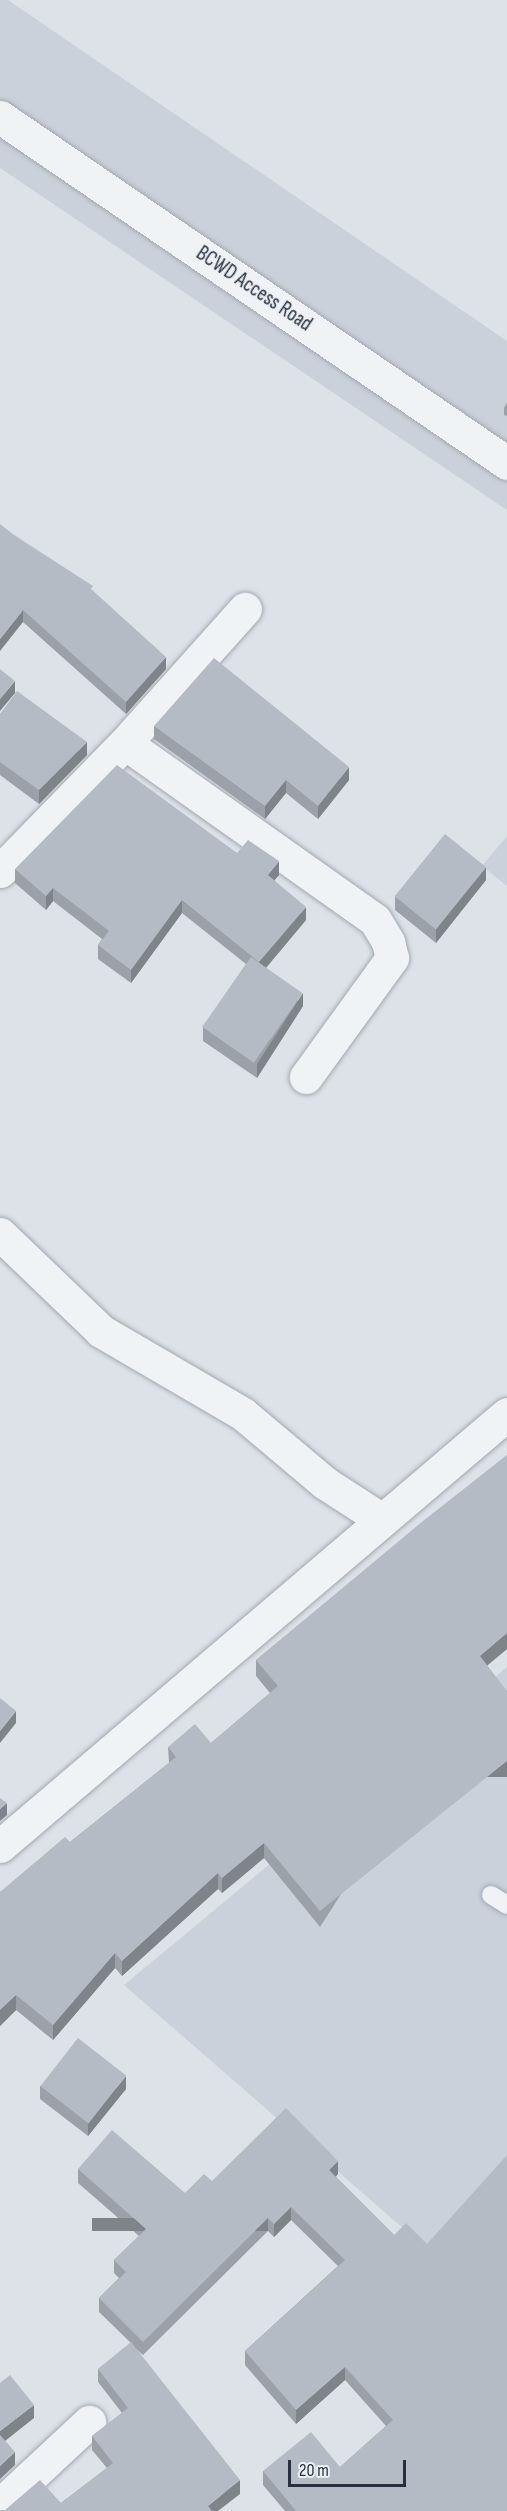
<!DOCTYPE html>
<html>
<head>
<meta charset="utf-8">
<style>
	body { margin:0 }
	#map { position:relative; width:507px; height:2511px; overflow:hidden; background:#dde2e8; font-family:"Sofia Sans Condensed",sans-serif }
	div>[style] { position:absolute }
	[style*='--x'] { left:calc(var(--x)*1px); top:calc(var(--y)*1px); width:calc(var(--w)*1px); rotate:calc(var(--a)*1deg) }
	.built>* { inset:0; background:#cbd1da }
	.roads { filter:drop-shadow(0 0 2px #a2a9b2) drop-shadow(0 0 2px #a2a9b2) }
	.service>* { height:18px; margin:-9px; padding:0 9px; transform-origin:9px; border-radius:9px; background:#f0f3f6 }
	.minor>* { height:33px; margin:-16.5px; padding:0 16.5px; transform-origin:16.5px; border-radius:16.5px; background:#f0f3f6 }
	.wall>* { inset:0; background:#9ca1a9 }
	.shaded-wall>* { inset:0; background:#7f838a; transform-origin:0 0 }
	.building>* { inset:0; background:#b5bbc5; transform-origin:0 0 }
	span { translate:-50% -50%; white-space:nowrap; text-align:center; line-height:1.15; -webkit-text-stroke:6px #edf1f5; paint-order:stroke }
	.street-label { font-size:21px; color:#26303f }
	.scale { position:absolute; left:288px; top:2460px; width:118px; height:27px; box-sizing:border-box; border:3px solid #26303f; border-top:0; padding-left:8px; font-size:18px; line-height:21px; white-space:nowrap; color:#26303f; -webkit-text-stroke:4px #edf1f5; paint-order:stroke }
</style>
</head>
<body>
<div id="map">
	<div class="built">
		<div style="clip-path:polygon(0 0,8px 0,507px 341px,507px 510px,0 168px)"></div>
		<div style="clip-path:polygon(507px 836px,507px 886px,482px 866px)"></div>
		<div style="clip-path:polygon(507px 1667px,507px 2160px,428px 2250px,124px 1985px)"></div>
	</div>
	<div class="roads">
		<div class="service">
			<div style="--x:491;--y:1895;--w:19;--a:32"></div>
		</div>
		<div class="minor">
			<div style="--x:0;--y:117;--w:614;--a:34.31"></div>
			<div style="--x:125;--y:743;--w:306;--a:35.3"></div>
			<div style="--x:375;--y:920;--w:26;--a:59"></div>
			<div style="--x:388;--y:942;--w:16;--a:76"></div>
			<div style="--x:392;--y:958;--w:147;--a:125.9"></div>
			<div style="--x:0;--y:871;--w:179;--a:-45.7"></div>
			<div style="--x:125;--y:743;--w:180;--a:-48.2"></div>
			<div style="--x:0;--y:1234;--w:140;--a:43.8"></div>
			<div style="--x:101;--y:1331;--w:164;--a:30.3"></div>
			<div style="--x:243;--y:1414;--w:107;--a:40.1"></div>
			<div style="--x:325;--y:1483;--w:64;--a:32.9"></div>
			<div style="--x:0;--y:1846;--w:666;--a:-40.43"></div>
			<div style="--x:0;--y:2505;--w:122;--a:-43"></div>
		</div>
	</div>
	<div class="wall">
		<div style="clip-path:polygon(507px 402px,507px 416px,504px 415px,504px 408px)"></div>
		<div style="clip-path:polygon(14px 535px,93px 592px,166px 669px,126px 714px,23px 622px)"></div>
		<div style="clip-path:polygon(0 714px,87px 755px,39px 804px,0 775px)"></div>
		<div style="clip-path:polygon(154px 726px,349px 780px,318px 819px,286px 793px,265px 819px,154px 739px)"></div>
		<div style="clip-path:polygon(237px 853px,279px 875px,274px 880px,306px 920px,266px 968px,303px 1006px,257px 1078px,203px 1041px,203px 1027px,246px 964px,182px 913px,131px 983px,98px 959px,98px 945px,102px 939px,53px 901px,46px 910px,15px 883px,15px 869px)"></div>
		<div style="clip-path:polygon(486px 880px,436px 943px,395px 910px,395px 896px)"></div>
		<div style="clip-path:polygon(507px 1455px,507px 1649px,488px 1665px,320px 1927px,264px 1858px,222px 1893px,218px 1889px,122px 1976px,115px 1968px,53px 2040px,16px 2010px,0 2026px,0 1892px,70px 1842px,169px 1763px,168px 1747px,211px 1743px,270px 1693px,256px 1676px,256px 1660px)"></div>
		<div style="clip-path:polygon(40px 2086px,126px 2089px,88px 2136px,40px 2099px)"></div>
		<div style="clip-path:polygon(78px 2169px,185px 2193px,212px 2181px,338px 2174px,336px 2177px,394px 2235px,427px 2244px,507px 2511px,285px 2511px,263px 2485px,263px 2471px,340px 2467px,386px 2426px,345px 2380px,296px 2424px,245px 2365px,245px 2351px,338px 2266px,291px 2220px,274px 2237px,268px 2231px,143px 2355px,136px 2349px,240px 2494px,5px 2510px,61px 2503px,107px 2468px,92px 2450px,92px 2436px,122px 2413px,98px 2382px,98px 2369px,131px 2343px,99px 2312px,99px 2298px,119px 2278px,114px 2273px,114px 2260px,139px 2236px,78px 2183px)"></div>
	</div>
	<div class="shaded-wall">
		<div style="clip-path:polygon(23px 610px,23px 622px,0 651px,0 639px)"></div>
		<div style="clip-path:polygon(166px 657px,166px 669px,126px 714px,126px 702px)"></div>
		<div style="clip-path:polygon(15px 681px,15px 693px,0 711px,0 699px)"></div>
		<div style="clip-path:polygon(87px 742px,87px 755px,39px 804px,39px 790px)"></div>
		<div style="clip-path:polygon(349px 767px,349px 780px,318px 819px,318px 806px)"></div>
		<div style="clip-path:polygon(286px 780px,286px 793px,265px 819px,265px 806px)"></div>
		<div style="clip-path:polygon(279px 861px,279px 875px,268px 888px,268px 875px)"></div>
		<div style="clip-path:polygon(486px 867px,486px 880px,436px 943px,436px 929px)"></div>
		<div style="clip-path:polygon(53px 888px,53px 901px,46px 910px,46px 896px)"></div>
		<div style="clip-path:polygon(182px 900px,182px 913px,131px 983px,131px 970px)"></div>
		<div style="clip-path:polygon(306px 907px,306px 920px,259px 976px,259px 962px)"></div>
		<div style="clip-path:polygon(303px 993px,303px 1006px,257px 1078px,257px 1064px)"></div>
		<div style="clip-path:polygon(507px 1633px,507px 1649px,480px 1671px,480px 1656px)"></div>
		<div style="clip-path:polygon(16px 1711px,16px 1723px,0 1743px,0 1731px)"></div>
		<div style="left:507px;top:1761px;width:16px;height:240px;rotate:90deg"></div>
		<div style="clip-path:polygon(7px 1803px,7px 1815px,0 1821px,0 1809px)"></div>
		<div style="clip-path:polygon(264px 1843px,264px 1858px,222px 1893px,222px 1878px)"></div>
		<div style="clip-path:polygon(218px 1873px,218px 1889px,122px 1976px,122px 1961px)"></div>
		<div style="clip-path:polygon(115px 1953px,115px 1968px,53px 2040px,53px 2025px)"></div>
		<div style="clip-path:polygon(16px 1995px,16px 2010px,0 2026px,0 2010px)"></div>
		<div style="clip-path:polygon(126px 2076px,126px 2089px,88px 2136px,88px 2123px)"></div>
		<div style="clip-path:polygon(338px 2161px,338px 2174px,329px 2183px,329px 2170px)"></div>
		<div style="clip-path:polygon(291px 2207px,291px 2220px,274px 2237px,274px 2224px)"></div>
		<div style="left:268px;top:2218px;width:13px;height:176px;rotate:90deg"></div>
		<div style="clip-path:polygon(345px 2367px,345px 2380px,296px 2424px,296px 2410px)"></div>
		<div style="clip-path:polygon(34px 2405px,34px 2418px,0 2445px,0 2431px)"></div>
		<div style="clip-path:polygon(15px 2452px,15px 2465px,0 2479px,0 2466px)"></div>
		<div style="clip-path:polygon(240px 2480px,240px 2494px,218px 2511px,208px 2511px,208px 2506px)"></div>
	</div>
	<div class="building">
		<div style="clip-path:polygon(0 524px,14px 535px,93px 586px,91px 589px,166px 657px,126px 702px,23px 610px,0 639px)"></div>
		<div style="clip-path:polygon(214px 658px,349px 767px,318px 806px,286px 780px,265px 806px,154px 726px)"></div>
		<div style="clip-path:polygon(0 669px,15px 681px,0 699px)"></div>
		<div style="clip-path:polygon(17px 691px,87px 742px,39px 790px,0 762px,0 714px)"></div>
		<div style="clip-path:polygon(117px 765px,237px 853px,248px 840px,279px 861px,268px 875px,306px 907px,259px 962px,182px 900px,131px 970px,98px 945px,109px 931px,53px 888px,46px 896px,15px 869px)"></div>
		<div style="left:445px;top:834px;width:53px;height:80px;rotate:39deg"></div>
		<div style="left:251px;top:957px;width:63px;height:85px;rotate:35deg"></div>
		<div style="clip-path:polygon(507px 1455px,507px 1633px,480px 1656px,507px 1691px,507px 1761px,320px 1911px,264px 1843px,222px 1878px,218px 1873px,122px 1961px,115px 1953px,53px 2025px,16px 1995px,0 2010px,0 1892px,65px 1837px,70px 1842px,176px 1757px,168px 1747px,195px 1724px,211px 1743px,278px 1686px,256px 1660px,423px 1521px)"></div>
		<div style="clip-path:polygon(0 1698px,16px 1711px,0 1731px)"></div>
		<div style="clip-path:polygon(0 1798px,7px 1803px,0 1809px)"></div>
		<div style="left:78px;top:2038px;width:61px;height:61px;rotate:38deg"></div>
		<div style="clip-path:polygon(286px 2108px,338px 2161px,329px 2170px,394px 2235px,406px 2223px,427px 2244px,507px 2155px,507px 2511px,296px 2511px,263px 2471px,311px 2432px,340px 2467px,393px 2420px,345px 2367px,296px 2410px,245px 2351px,345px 2260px,291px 2207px,274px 2224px,268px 2218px,143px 2342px,99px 2298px,126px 2272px,114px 2260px,146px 2229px,78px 2169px,112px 2130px,185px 2193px,204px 2174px,212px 2181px)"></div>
		<div style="clip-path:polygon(131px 2342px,240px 2480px,208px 2506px,212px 2511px,0 2511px,0 2510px,5px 2510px,40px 2480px,61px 2503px,113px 2463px,92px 2436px,128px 2408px,98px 2369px)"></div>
		<div style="clip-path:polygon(10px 2375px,34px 2405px,0 2431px,0 2383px)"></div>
		<div style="clip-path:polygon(0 2435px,15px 2452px,0 2466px)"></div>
	</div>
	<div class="street-label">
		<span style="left:254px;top:289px;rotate:34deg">BCWD Access Road</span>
	</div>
	<div class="scale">20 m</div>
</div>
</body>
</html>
